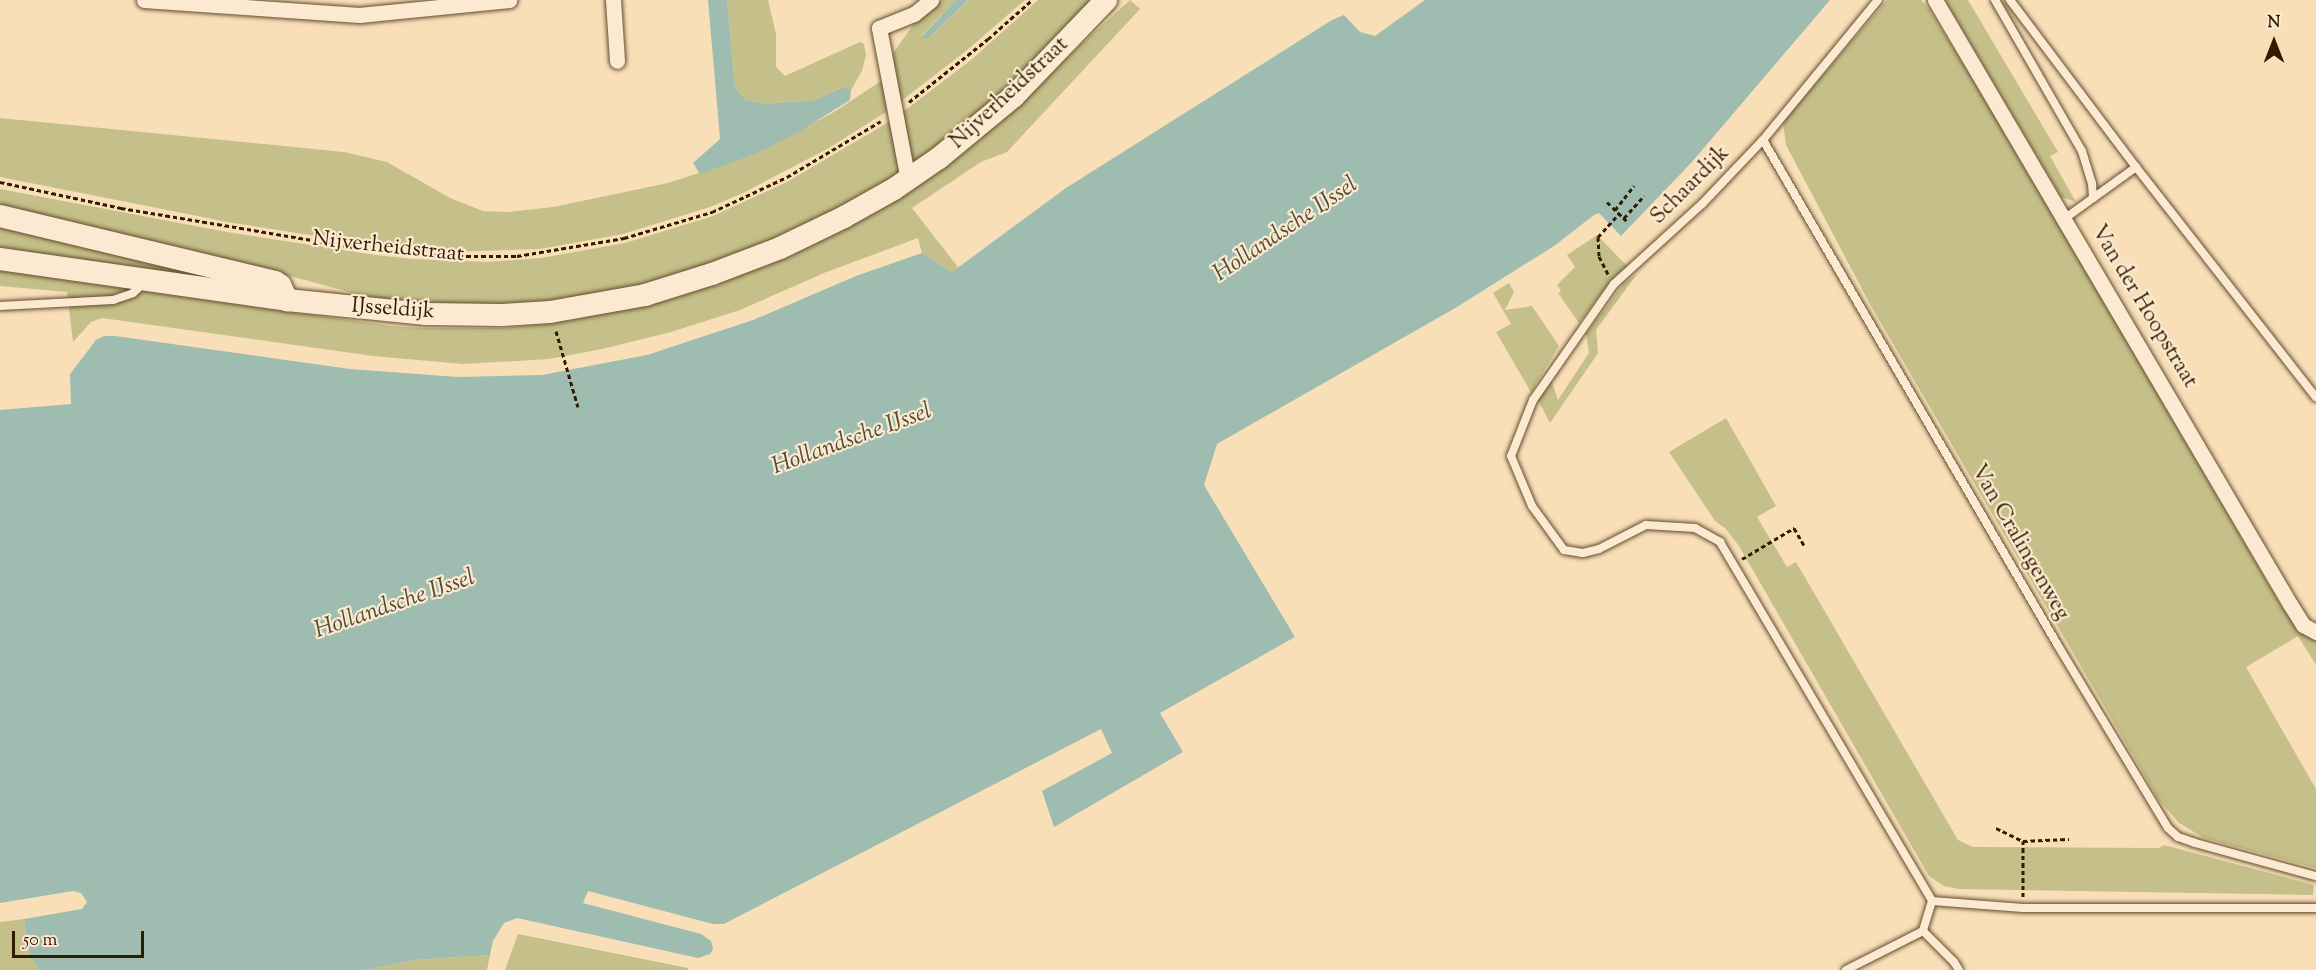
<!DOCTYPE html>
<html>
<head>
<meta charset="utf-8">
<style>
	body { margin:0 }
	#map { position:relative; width:2316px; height:970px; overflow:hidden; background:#f9dfb8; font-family:"Sorts Mill Goudy",serif }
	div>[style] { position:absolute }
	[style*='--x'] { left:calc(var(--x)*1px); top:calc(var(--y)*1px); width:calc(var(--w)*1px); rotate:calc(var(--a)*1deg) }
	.green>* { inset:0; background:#c5c089 }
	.water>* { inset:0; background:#9ebdb0 }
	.path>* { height:3px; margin-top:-1.5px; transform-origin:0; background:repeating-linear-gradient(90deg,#311c00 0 4.5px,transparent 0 7.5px) }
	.roads { filter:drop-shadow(0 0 2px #634d2e) drop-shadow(0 0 2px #634d2e) }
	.lane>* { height:8px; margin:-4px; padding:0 4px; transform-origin:4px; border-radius:4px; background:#fbead1 }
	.street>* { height:15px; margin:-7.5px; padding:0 7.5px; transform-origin:7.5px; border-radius:7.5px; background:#fbead1 }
	.secondary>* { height:22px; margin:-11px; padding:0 11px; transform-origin:11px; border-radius:11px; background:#fbead1 }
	span { translate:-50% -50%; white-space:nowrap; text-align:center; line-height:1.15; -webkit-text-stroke:4.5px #fbead1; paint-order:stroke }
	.street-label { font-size:22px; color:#311c00 }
	.water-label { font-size:24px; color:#524c35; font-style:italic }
	.north { position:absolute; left:2244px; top:12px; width:60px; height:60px; -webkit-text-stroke:4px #fbead1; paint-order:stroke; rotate:0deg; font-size:16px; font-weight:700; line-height:24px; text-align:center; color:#311c00 }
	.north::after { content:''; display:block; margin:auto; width:21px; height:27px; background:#311c00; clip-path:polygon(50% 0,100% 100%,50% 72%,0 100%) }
	.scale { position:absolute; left:12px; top:931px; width:132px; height:27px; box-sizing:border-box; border:3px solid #311c00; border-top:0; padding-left:8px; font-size:18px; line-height:21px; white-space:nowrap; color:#311c00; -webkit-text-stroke:4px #fbead1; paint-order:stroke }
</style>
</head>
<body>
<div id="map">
	<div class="green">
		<div style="clip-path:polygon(727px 0,768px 0,776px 34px,776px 67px,785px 76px,860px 42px,864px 44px,866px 55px,862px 71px,851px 90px,843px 87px,815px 100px,765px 104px,746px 100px,735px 87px)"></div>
		<div style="clip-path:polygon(942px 0,956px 0,921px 36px,931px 36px,968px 0,1025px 0,966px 51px,896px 105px,891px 56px,913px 25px)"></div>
		<div style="clip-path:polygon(1038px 0,1093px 0,1002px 96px,920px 161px,913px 160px,908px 155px,899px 115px,971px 60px)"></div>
		<div style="clip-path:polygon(1130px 0,1140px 9px,1007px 152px,981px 162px,912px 208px,958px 267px,952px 272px,922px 253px,918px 238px,824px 273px,740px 310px,671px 332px,602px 349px,549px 359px,463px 364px,373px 356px,102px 318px,91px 322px,73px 342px,67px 292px,0 286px,0 270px,391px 326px,422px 328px,504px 328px,567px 321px,637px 305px,690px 291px,1001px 117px)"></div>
		<div style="clip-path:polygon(1887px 0,1921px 0,1929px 9px,1987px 102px,2281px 605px,2290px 618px,2316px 636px,2316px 665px,2298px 636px,2246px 667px,2316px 789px,2316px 868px,2204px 838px,2179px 823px,2159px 800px,1871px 306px,1786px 145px,1783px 122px)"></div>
		<div style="clip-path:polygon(1945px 0,1968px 0,2058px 152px,2050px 156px,2076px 202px,2061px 197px)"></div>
		<div style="clip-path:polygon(884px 79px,889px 110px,829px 148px,745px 192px,710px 207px,623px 234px,540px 249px,446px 252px,373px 245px,233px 223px,0 177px,0 118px,344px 152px,387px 162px,450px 198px,483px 211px,507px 212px,553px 207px,668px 183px,753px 155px,834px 112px)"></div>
		<div style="clip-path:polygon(892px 120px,900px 170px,896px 177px,869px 194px,758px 250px,645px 284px,555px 301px,508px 304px,393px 304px,301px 279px,0 207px,0 189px,227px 232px,376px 255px,412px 259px,488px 262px,541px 258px,625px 243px,713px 216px,787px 182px)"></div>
		<div style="clip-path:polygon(0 225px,221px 280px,0 252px)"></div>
		<div style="clip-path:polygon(1597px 235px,1627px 266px,1612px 279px,1579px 323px,1558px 293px,1561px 291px,1557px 285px,1575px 267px,1567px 255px)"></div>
		<div style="clip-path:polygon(1637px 274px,1596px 330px,1598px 353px,1550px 423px,1538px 400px,1551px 380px,1558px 400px,1589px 353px,1586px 334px,1623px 284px)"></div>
		<div style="clip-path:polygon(1509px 283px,1514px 292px,1505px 310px,1532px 306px,1559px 346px,1531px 392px,1496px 332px,1511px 324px,1493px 293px)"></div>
		<div style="clip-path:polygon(1726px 418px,1776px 506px,1757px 517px,1787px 567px,1796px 562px,1958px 840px,1973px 847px,2159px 848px,2164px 845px,2314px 885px,2313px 895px,1959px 889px,1944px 886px,1929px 876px,1739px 546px,1725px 528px,1715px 521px,1669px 452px)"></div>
		<div style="clip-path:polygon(24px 919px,29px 952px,38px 970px,0 970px,0 922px)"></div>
		<div style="clip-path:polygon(518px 934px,688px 968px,688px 970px,505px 970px)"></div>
		<div style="clip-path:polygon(490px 955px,487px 970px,364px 970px,416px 960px)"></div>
	</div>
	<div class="water">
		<div style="clip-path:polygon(708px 0,727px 0,735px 87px,746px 100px,765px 104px,815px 100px,843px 87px,851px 90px,850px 100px,797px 133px,753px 155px,700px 174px,693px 163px,720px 139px)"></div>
		<div style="clip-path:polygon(956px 0,968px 0,931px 36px,927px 39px,921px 37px)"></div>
		<div style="clip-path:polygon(1425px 0,1830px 0,1691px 163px,1621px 236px,1599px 213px,1594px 215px,1554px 246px,1457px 307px,1217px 444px,1204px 485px,1295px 637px,1160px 713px,1183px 752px,1054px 827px,1042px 791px,1112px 753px,1101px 729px,724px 924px,713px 924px,588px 891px,583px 903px,701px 934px,711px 941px,713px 949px,710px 954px,698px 958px,517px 918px,504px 923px,493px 941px,490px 955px,416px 960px,364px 970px,38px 970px,29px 952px,24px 919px,82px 909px,87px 902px,81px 893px,73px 891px,0 903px,0 410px,71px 404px,70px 374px,96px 340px,104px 336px,115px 336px,350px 369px,458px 377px,542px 375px,647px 355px,753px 320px,856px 276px,922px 253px,952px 272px,1066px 188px,1332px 20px,1344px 15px,1360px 32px,1375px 36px)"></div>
	</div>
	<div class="path">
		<div style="--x:909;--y:102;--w:101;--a:-38.6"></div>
		<div style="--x:988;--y:39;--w:59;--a:-41.6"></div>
		<div style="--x:0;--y:182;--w:124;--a:12.1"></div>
		<div style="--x:121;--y:208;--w:254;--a:9.5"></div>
		<div style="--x:372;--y:250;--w:72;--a:4.8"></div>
		<div style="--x:444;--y:256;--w:73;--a:0"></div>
		<div style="--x:517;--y:256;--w:109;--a:-9.5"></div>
		<div style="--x:624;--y:238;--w:92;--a:-16.5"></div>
		<div style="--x:712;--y:212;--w:83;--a:-25"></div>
		<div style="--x:787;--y:177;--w:109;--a:-30.8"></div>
		<div style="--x:1607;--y:202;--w:28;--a:44"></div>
		<div style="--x:1615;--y:210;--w:31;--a:-52"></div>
		<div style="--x:1624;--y:218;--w:30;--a:-48"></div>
		<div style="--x:1608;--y:274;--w:20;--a:-117"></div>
		<div style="--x:1599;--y:256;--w:19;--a:-93"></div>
		<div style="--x:1598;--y:237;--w:31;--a:-48"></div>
		<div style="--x:556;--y:331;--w:79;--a:73.9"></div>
		<div style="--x:1742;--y:559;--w:61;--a:-30.8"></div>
		<div style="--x:1794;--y:528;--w:22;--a:60"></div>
		<div style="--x:1996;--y:828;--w:30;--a:26"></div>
		<div style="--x:2023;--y:841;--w:46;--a:-2.5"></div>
		<div style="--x:2023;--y:897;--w:56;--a:-90"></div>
	</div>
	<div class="roads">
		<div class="lane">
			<div style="--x:1878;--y:0;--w:181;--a:129.4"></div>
			<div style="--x:1763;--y:140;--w:88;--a:133.6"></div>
			<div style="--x:1702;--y:204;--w:119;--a:137.7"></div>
			<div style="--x:1614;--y:284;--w:141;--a:124.9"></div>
			<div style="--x:1533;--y:400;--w:60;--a:111.4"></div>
			<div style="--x:1511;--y:456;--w:54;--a:67.2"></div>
			<div style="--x:1532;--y:506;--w:54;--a:54"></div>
			<div style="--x:1564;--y:550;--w:19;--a:9"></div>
			<div style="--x:1583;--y:553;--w:16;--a:-14"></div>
			<div style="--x:1599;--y:549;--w:53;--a:-27.1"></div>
			<div style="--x:1646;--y:525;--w:49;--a:3.5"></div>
			<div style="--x:1695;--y:528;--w:29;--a:29"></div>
			<div style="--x:1720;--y:542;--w:417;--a:59.4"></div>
			<div style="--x:1932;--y:901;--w:31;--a:107"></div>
			<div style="--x:1923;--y:931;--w:44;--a:45"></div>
			<div style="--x:1954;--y:962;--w:9;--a:58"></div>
			<div style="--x:1995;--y:0;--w:174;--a:60.1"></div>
			<div style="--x:2082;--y:151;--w:34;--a:73"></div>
			<div style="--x:2092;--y:183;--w:15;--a:86"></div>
			<div style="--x:2010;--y:0;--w:209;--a:53"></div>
			<div style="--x:2136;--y:167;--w:292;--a:52"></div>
			<div style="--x:1763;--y:140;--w:583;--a:59.74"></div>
			<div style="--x:2057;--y:644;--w:215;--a:58.9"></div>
			<div style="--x:2168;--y:828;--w:13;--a:42"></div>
			<div style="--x:2178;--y:837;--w:18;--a:19"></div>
			<div style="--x:2195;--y:843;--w:125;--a:15.3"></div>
			<div style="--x:2064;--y:219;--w:89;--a:-35.8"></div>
			<div style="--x:0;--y:306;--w:113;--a:-3"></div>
			<div style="--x:113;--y:300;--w:21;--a:-19"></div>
			<div style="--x:133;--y:293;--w:13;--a:-42"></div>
			<div style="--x:1932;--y:901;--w:91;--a:4.4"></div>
			<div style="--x:2023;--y:908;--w:293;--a:0"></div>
			<div style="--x:1846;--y:970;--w:86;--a:-26.9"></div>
		</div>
		<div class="street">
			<div style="--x:144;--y:0;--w:216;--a:4"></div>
			<div style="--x:359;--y:15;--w:151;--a:-5.7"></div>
			<div style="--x:613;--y:0;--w:61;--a:86.2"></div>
			<div style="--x:1935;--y:0;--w:701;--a:59.56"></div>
			<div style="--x:2290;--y:604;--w:25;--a:58"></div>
			<div style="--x:2303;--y:625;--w:15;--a:28"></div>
			<div style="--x:908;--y:180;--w:155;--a:-100.8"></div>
			<div style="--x:879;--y:28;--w:38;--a:-22"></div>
			<div style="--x:914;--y:14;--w:22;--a:-39"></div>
		</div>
		<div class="secondary">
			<div style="--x:0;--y:216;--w:283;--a:13.5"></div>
			<div style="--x:275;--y:282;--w:6;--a:31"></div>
			<div style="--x:280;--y:285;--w:17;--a:65"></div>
			<div style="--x:0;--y:259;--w:290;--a:8.1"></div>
			<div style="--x:287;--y:300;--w:140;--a:5.8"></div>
			<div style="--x:426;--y:314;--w:76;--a:0.8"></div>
			<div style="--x:502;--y:315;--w:48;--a:-3.6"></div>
			<div style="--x:550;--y:312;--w:97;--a:-10.1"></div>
			<div style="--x:645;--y:295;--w:70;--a:-17.4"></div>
			<div style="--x:712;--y:274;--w:73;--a:-20.9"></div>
			<div style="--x:780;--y:248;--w:71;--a:-25.8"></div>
			<div style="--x:844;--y:217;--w:57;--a:-29.2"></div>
			<div style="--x:894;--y:189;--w:55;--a:-34.6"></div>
			<div style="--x:939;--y:158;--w:97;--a:-39.6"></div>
			<div style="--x:1014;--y:96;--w:133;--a:-46.2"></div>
		</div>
	</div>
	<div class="street-label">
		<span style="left:1010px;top:94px;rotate:-43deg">Nijverheidstraat</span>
		<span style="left:1691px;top:186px;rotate:-45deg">Schaardijk</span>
		<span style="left:388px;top:248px;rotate:6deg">Nijverheidstraat</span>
		<span style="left:2143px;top:307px;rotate:59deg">Van der Hoopstraat</span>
		<span style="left:393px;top:310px;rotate:4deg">IJsseldijk</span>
		<span style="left:2019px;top:543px;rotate:60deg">Van Cralingenweg</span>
	</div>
	<div class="water-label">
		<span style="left:1286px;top:230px;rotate:-34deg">Hollandsche IJssel</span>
		<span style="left:852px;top:440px;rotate:-20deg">Hollandsche IJssel</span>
		<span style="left:395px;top:605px;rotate:-19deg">Hollandsche IJssel</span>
	</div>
	<div class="north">N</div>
	<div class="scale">50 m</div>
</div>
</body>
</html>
